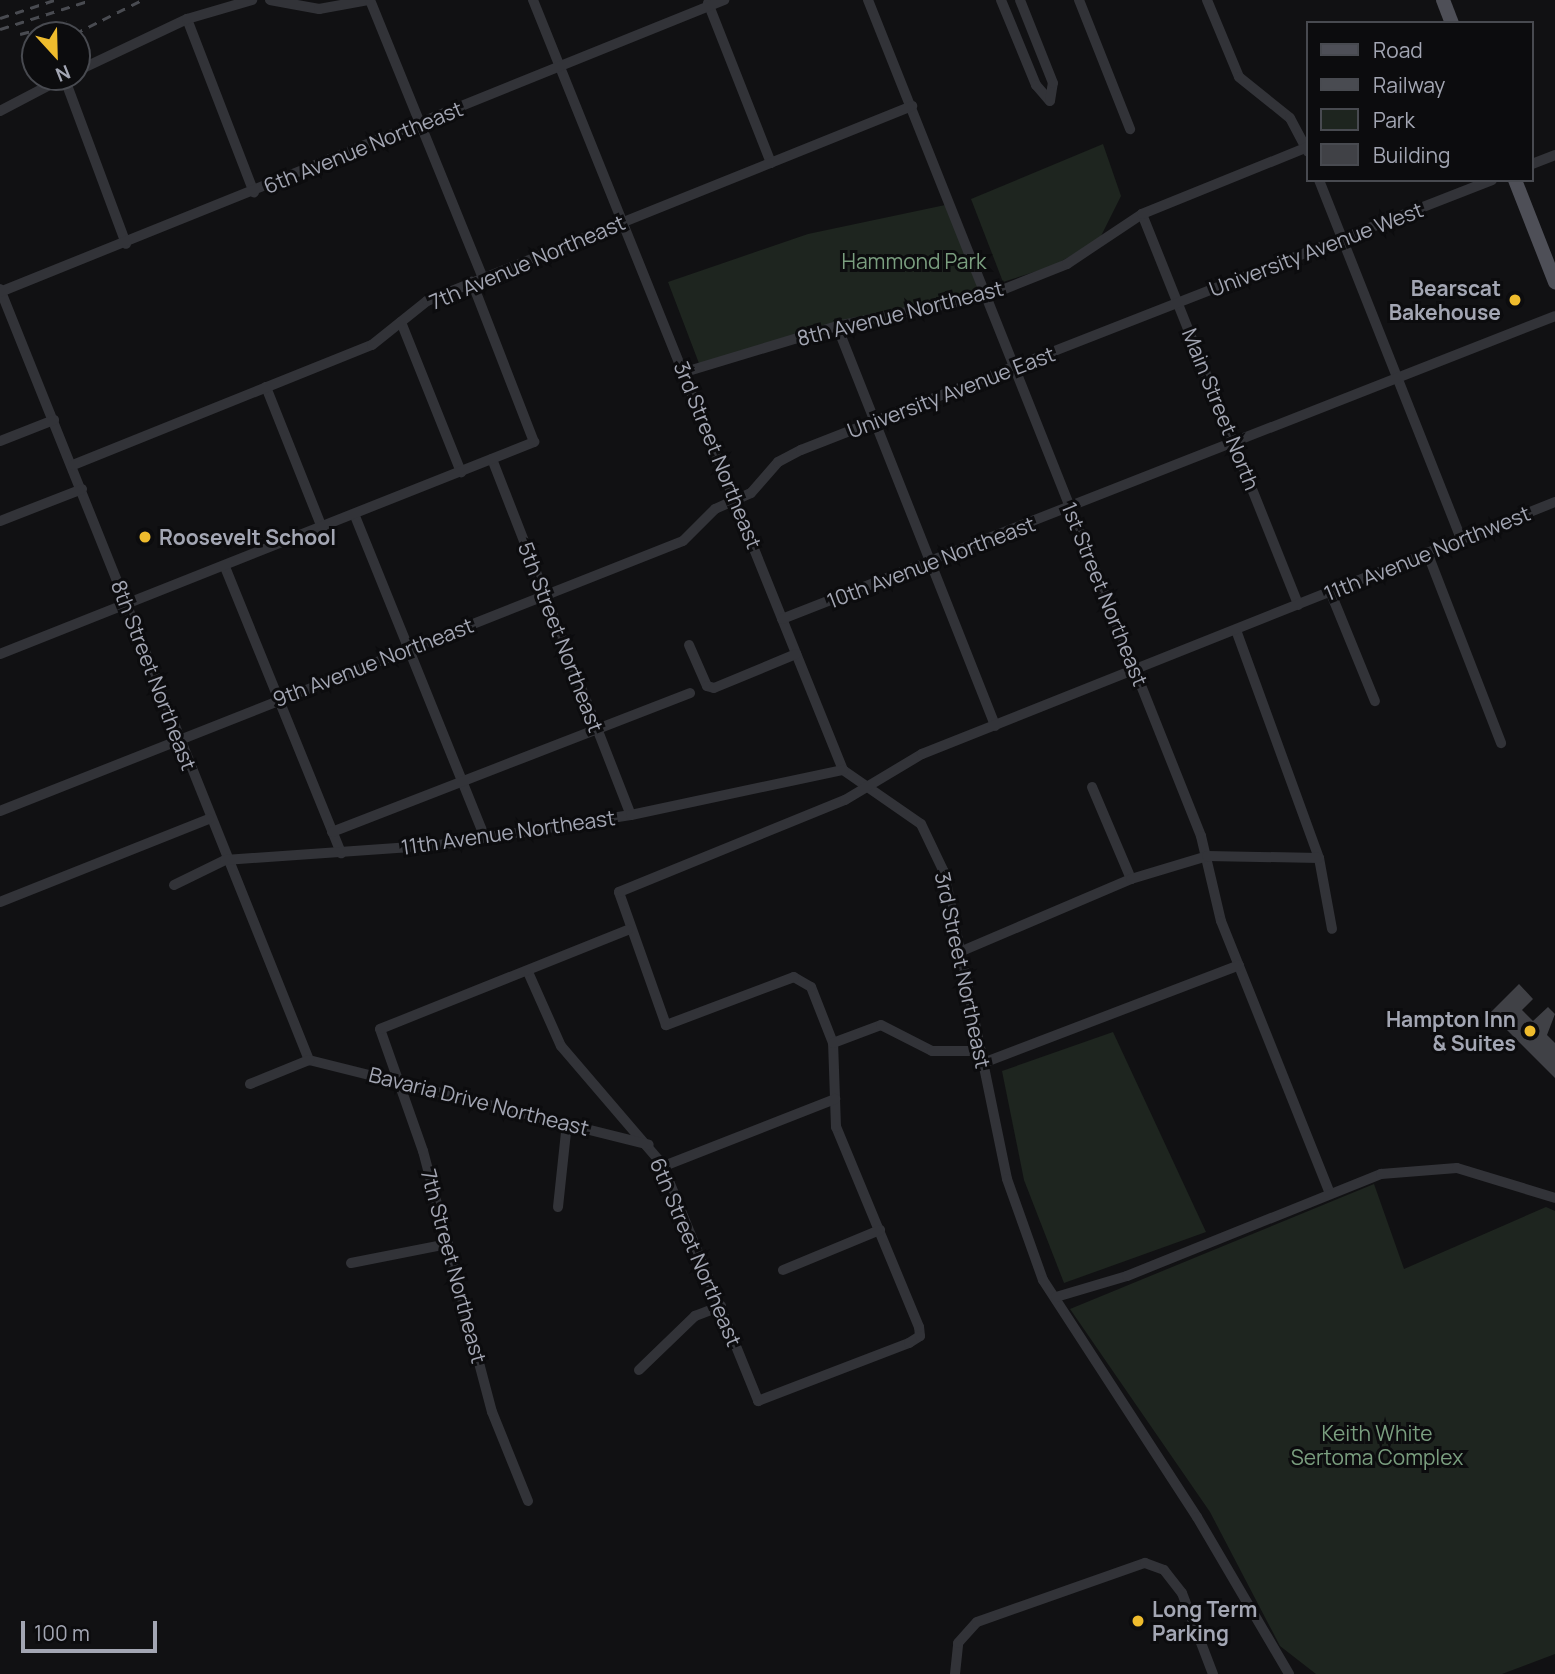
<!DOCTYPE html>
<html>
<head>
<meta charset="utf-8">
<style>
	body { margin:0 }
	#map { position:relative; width:1555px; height:1674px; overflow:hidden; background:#111113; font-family:Manrope,sans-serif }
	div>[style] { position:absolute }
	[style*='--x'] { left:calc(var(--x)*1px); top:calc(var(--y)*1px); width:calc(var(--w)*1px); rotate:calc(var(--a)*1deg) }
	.green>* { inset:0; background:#1e251f }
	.building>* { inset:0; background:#404146 }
	.minor>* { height:10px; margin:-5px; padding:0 5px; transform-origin:5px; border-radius:5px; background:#323338 }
	.major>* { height:14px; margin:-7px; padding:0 7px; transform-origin:7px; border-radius:7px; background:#4e4f57 }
	.rail>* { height:2.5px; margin-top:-1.25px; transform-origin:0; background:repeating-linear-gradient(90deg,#494b51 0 9px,transparent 0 16px) }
	.dots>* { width:19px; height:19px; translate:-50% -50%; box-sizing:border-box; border:4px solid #0c0c0e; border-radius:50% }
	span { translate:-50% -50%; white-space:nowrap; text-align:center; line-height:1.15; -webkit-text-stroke:6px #0c0c0e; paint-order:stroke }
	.street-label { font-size:21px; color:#a3a6b3 }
	.park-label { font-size:21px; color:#7a9e7f }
	.poi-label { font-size:21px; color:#a3a6b3; font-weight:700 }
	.right { translate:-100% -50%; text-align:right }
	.left { translate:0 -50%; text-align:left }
	.legend { position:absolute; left:1306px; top:21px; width:228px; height:161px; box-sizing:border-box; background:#0c0c0e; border:2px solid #484a50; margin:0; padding:9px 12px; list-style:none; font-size:21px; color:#a3a6b3 }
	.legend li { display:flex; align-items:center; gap:14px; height:35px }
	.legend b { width:35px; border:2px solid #484a50 }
	.north { position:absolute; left:21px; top:21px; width:70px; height:70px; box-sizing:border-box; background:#0c0c0e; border:2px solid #484a50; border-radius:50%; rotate:158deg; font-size:19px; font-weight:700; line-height:28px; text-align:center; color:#a3a6b3 }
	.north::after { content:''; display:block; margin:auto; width:24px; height:32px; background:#efbc2d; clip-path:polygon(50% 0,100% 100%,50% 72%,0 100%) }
	.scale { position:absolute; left:21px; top:1621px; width:136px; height:32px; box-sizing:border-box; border:4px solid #a3a6b3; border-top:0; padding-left:9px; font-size:21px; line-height:24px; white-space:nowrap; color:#a3a6b3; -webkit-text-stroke:5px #0c0c0e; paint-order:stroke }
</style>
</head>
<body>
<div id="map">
	<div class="green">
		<div style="clip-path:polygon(1103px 144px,1121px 196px,1099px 240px,1053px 266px,1003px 282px,971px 199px)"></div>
		<div style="clip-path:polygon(950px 204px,987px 296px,837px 326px,700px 366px,668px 282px,808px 234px)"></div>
		<div style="clip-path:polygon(1113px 1032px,1206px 1232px,1064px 1283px,1024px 1180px,1002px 1071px)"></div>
		<div style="clip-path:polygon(1374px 1184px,1404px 1269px,1546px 1207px,1555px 1211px,1555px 1654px,1502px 1674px,1316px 1674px,1280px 1646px,1210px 1512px,1070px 1309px)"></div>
	</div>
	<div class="building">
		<div style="clip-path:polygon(1519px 984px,1533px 999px,1522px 1010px,1533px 1021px,1548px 1007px,1555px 1014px,1547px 1035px,1555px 1043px,1555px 1078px,1490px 1013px)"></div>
	</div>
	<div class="minor">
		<div style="--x:270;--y:0;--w:50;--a:10.4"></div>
		<div style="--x:319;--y:9;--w:50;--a:-10.4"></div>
		<div style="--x:370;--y:0;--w:300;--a:67.9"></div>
		<div style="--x:533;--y:0;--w:830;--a:68.07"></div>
		<div style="--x:843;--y:770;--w:95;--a:34.7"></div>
		<div style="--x:921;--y:824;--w:53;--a:64.4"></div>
		<div style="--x:944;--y:872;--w:313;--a:78.4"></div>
		<div style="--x:1007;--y:1179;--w:107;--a:70.4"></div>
		<div style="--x:1043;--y:1280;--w:283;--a:57"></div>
		<div style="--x:1197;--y:1517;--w:182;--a:59.6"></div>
		<div style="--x:868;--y:0;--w:900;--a:68.28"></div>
		<div style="--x:1201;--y:836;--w:87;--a:76.8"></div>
		<div style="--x:1221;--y:921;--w:293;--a:68.2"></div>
		<div style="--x:1001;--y:0;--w:92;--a:67.6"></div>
		<div style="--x:1036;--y:85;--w:21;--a:49"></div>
		<div style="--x:1050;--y:101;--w:18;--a:-81"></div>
		<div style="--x:1053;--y:83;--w:89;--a:-111.7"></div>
		<div style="--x:1079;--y:0;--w:139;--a:68.4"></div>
		<div style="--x:1207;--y:0;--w:83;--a:67.4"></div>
		<div style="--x:1239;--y:77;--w:65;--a:38.8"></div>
		<div style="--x:1290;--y:118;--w:38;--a:62"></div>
		<div style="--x:708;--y:3;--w:172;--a:68.5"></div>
		<div style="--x:187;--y:19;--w:186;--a:68.9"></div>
		<div style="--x:77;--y:71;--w:122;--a:-25.3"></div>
		<div style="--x:187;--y:19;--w:68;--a:-16.3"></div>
		<div style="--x:64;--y:77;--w:178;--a:69.6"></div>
		<div style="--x:0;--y:111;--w:73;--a:-27.6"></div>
		<div style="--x:1532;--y:164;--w:25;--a:-21"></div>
		<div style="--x:1319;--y:180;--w:386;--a:68.4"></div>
		<div style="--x:1142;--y:214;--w:421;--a:68.2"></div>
		<div style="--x:0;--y:289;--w:831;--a:68.16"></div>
		<div style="--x:0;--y:292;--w:781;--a:-21.96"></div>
		<div style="--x:401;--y:322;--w:162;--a:68.2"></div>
		<div style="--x:837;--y:326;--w:430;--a:68.4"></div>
		<div style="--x:685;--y:372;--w:159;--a:-16.8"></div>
		<div style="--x:837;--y:326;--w:153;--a:-11.3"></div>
		<div style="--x:987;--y:296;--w:86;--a:-21.8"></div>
		<div style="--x:1067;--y:264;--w:90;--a:-33.7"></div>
		<div style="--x:1142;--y:214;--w:179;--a:-22"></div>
		<div style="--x:266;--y:387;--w:152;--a:68.3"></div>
		<div style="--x:0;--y:441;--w:58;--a:-21.3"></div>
		<div style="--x:492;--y:459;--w:382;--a:68.7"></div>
		<div style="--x:73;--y:465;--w:322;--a:-21.9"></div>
		<div style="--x:372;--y:345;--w:70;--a:-38.7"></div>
		<div style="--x:427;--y:301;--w:523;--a:-21.9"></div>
		<div style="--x:355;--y:516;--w:346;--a:68"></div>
		<div style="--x:0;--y:521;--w:88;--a:-21.3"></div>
		<div style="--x:1427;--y:552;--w:205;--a:68.8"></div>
		<div style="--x:225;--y:567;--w:309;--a:67.9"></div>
		<div style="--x:1330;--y:591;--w:119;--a:67.8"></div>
		<div style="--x:782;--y:619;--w:830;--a:-21.4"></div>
		<div style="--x:1236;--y:630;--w:243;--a:70"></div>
		<div style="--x:1319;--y:858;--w:72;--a:79.6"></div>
		<div style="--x:689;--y:645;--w:45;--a:66.3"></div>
		<div style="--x:707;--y:686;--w:7;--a:16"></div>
		<div style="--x:714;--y:688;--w:89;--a:-22.5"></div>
		<div style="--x:0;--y:654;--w:575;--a:-21.65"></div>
		<div style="--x:534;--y:442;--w:172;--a:-111.2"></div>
		<div style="--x:1092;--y:787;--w:100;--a:67"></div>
		<div style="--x:0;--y:811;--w:734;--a:-21.57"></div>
		<div style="--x:683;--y:541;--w:45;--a:-45"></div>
		<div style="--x:715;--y:509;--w:39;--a:-24"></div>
		<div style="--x:751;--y:493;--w:41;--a:-48.9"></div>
		<div style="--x:778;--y:462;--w:26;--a:-28"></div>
		<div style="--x:801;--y:450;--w:742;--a:-21.34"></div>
		<div style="--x:332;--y:832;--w:384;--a:-21.2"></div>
		<div style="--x:174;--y:885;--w:57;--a:-26.1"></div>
		<div style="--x:225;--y:860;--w:215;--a:-4"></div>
		<div style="--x:439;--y:845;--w:194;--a:-8.9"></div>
		<div style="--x:631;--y:815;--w:217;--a:-12"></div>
		<div style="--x:0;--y:902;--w:225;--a:-21.7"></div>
		<div style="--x:962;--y:951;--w:184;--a:-23.1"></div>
		<div style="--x:1131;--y:879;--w:79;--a:-16.8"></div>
		<div style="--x:1207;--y:856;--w:112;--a:1"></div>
		<div style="--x:528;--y:972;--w:81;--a:66"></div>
		<div style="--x:561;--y:1046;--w:155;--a:49.4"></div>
		<div style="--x:662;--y:1164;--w:256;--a:67.9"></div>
		<div style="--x:758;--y:1401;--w:162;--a:-21"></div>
		<div style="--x:909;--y:1343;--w:13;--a:-32"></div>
		<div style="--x:920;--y:1336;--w:9;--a:-96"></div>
		<div style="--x:919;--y:1327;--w:217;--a:-112.5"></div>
		<div style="--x:836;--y:1127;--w:84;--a:-92"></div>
		<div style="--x:833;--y:1043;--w:60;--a:-111.4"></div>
		<div style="--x:811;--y:987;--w:20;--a:-150"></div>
		<div style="--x:794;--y:977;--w:137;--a:159.4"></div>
		<div style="--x:666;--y:1025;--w:141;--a:-109.5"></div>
		<div style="--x:619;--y:892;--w:244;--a:-22.2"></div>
		<div style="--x:845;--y:800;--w:90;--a:-30.9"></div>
		<div style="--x:922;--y:754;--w:681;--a:-21.71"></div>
		<div style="--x:833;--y:1043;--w:51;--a:-20.6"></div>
		<div style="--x:881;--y:1025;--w:57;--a:27"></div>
		<div style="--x:932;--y:1051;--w:49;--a:0"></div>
		<div style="--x:309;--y:1060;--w:350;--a:14"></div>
		<div style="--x:983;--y:1063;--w:274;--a:-20.9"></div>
		<div style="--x:250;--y:1084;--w:64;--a:-22.1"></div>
		<div style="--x:664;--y:1166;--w:184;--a:-21.4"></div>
		<div style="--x:558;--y:1207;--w:84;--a:-83.9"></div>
		<div style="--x:351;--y:1263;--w:99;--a:-11.1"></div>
		<div style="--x:783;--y:1270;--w:105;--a:-22.4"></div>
		<div style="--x:1056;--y:1297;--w:74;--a:-16.5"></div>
		<div style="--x:1127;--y:1276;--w:274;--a:-21.9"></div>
		<div style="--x:1381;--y:1174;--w:76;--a:-4.5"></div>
		<div style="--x:1457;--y:1168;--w:102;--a:17"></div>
		<div style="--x:639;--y:1370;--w:78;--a:-44"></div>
		<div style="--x:695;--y:1316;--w:28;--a:-21"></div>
		<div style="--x:528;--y:1501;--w:96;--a:-112"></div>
		<div style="--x:492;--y:1412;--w:270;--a:-104.8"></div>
		<div style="--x:423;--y:1151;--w:129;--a:-109.4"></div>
		<div style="--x:380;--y:1029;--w:267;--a:-21.8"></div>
		<div style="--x:955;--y:1674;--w:31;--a:-84"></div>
		<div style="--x:958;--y:1643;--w:28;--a:-48"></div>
		<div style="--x:977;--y:1622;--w:178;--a:-19.4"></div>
		<div style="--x:1145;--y:1563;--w:20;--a:20"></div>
		<div style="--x:1164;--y:1570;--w:29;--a:52"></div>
		<div style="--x:1182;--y:1593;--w:87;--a:69.1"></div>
	</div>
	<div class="major">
		<div style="--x:1443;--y:0;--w:25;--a:69"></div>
		<div style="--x:1515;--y:180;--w:110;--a:68.6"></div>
	</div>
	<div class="rail">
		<div style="--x:0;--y:18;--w:57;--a:-18.4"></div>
		<div style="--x:0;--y:29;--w:96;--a:-17.7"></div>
		<div style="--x:20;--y:34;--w:48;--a:-14.6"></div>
		<div style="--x:74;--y:34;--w:76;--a:-26.6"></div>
	</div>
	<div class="dots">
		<div style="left:1515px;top:300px;background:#efbc2d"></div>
		<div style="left:145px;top:537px;background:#efbc2d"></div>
		<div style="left:1530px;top:1031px;background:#efbc2d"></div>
		<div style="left:1138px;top:1621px;background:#efbc2d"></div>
	</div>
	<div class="street-label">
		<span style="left:363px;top:147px;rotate:-22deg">6th Avenue Northeast</span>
		<span style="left:1316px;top:249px;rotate:-21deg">University Avenue West</span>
		<span style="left:527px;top:262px;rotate:-23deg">7th Avenue Northeast</span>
		<span style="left:900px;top:313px;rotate:-14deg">8th Avenue Northeast</span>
		<span style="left:951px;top:392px;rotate:-21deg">University Avenue East</span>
		<span style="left:1221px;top:409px;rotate:68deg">Main Street North</span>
		<span style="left:718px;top:455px;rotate:68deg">3rd Street Northeast</span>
		<span style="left:1427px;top:553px;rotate:-22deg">11th Avenue Northwest</span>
		<span style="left:931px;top:562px;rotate:-21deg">10th Avenue Northeast</span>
		<span style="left:1105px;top:594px;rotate:68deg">1st Street Northeast</span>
		<span style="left:561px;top:637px;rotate:69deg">5th Street Northeast</span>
		<span style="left:373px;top:662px;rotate:-21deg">9th Avenue Northeast</span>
		<span style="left:154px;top:675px;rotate:69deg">8th Street Northeast</span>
		<span style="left:508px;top:832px;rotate:-8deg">11th Avenue Northeast</span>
		<span style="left:963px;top:970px;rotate:78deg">3rd Street Northeast</span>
		<span style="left:479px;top:1101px;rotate:14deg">Bavaria Drive Northeast</span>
		<span style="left:696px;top:1252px;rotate:67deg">6th Street Northeast</span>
		<span style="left:454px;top:1266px;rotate:75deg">7th Street Northeast</span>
	</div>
	<div class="park-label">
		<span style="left:914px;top:261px">Hammond Park</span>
		<span style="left:1377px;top:1445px">Keith White<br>Sertoma Complex</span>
	</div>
	<div class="poi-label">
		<span class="right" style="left:1501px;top:300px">Bearscat<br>Bakehouse</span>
		<span class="left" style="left:159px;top:537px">Roosevelt School</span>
		<span class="right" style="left:1516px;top:1031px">Hampton Inn<br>&amp; Suites</span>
		<span class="left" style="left:1152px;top:1621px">Long Term<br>Parking</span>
	</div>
	<ul class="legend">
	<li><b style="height:9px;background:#4e4f57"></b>Road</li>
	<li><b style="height:9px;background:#494b51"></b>Railway</li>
	<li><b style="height:19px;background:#1e251f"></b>Park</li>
	<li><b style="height:19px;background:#404146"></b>Building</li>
	</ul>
	<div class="north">N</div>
	<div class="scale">100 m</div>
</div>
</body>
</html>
